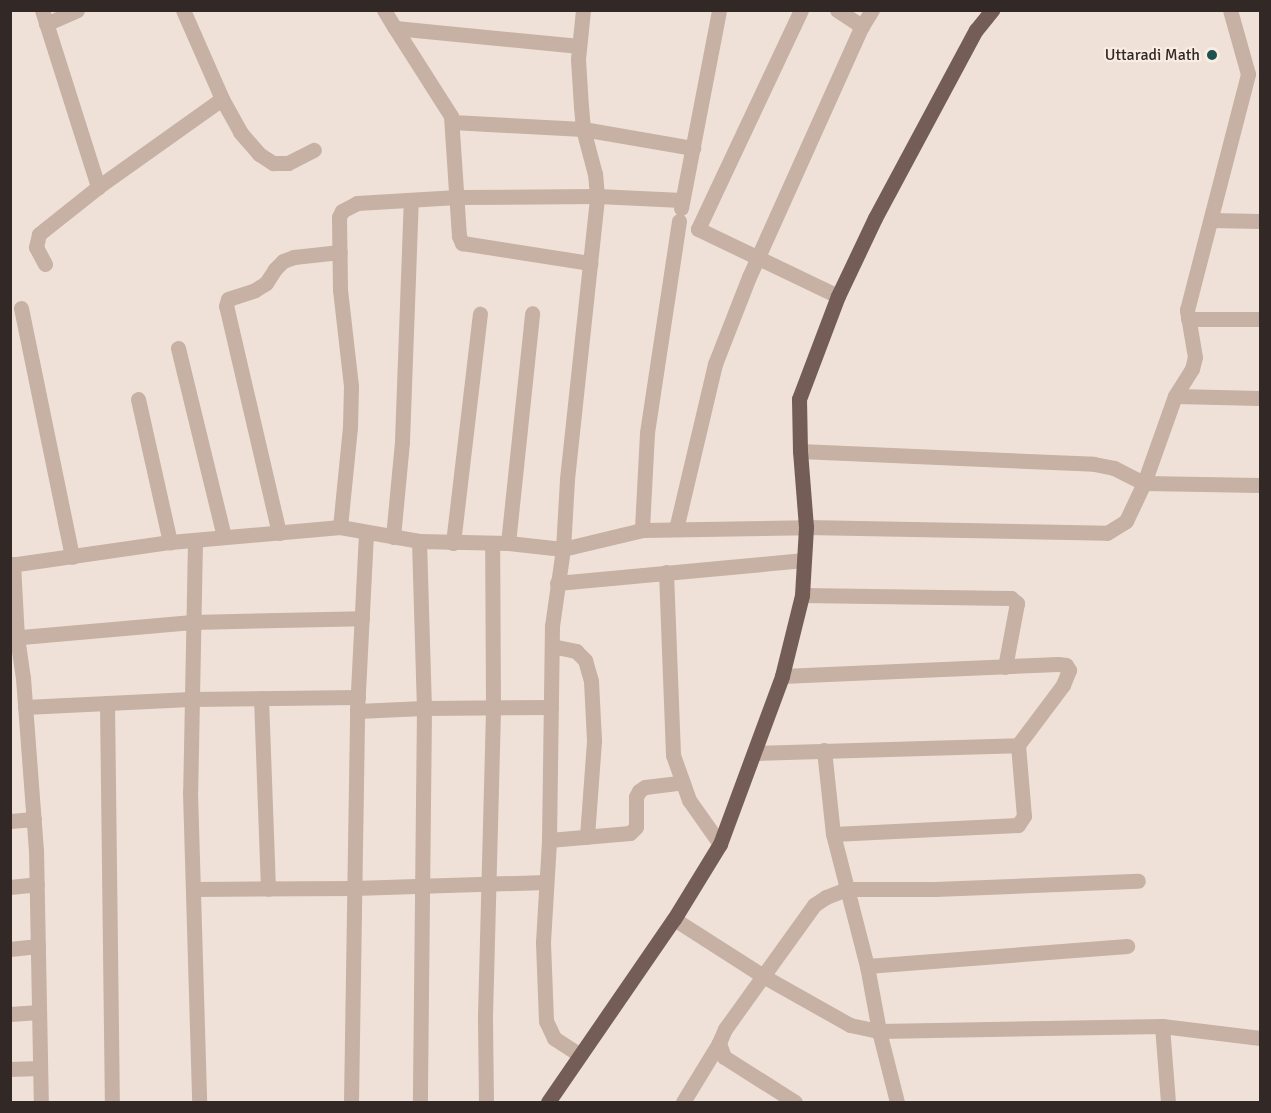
<!DOCTYPE html>
<html>
<head>
<meta charset="utf-8">
<style>
	body { margin:0 }
	#map { position:relative; width:1271px; height:1113px; overflow:hidden; background:#efe1d7; font-family:Signika,sans-serif }
	div>[style] { position:absolute }
	[style*='--x'] { left:calc(var(--x)*1px); top:calc(var(--y)*1px); width:calc(var(--w)*1px); rotate:calc(var(--a)*1deg) }
	.minor>* { height:15px; margin:-7.5px; padding:0 7.5px; transform-origin:7.5px; border-radius:7.5px; background:#c7b0a4 }
	.major>* { height:15px; margin:-7.5px; padding:0 7.5px; transform-origin:7.5px; border-radius:7.5px; background:#745d57 }
	.dots>* { width:16px; height:16px; translate:-50% -50%; box-sizing:border-box; border:3px solid #f8ece3; border-radius:50% }
	span { translate:-50% -50%; white-space:nowrap; text-align:center; line-height:1.15; -webkit-text-stroke:4.5px #f8ece3; paint-order:stroke }
	.poi-label { font-size:16px; color:#322825 }
	.right { translate:-100% -50%; text-align:right }
	.frame { position:absolute; inset:0; border:12px solid #322825; pointer-events:none }
</style>
</head>
<body>
<div id="map">
	<div class="minor">
		<div style="--x:42;--y:10;--w:186;--a:72.4"></div>
		<div style="--x:98;--y:187;--w:152;--a:-35.4"></div>
		<div style="--x:183;--y:10;--w:97;--a:66.3"></div>
		<div style="--x:222;--y:99;--w:38;--a:61"></div>
		<div style="--x:240;--y:132;--w:29;--a:49"></div>
		<div style="--x:259;--y:154;--w:17;--a:33"></div>
		<div style="--x:273;--y:163;--w:15;--a:0"></div>
		<div style="--x:288;--y:163;--w:29;--a:-27"></div>
		<div style="--x:384;--y:10;--w:21;--a:59"></div>
		<div style="--x:395;--y:28;--w:185;--a:5.6"></div>
		<div style="--x:801;--y:10;--w:242;--a:115.2"></div>
		<div style="--x:698;--y:229;--w:155;--a:25.6"></div>
		<div style="--x:837;--y:10;--w:30;--a:33"></div>
		<div style="--x:862;--y:26;--w:19;--a:-58"></div>
		<div style="--x:46;--y:24;--w:34;--a:-24"></div>
		<div style="--x:395;--y:28;--w:104;--a:57.5"></div>
		<div style="--x:451;--y:116;--w:120;--a:86.2"></div>
		<div style="--x:459;--y:236;--w:8;--a:67"></div>
		<div style="--x:462;--y:243;--w:130;--a:8.9"></div>
		<div style="--x:452;--y:122;--w:131;--a:3.1"></div>
		<div style="--x:583;--y:129;--w:112;--a:9.8"></div>
		<div style="--x:681;--y:208;--w:202;--a:-79.1"></div>
		<div style="--x:1211;--y:220;--w:49;--a:1.2"></div>
		<div style="--x:679;--y:221;--w:214;--a:98.6"></div>
		<div style="--x:647;--y:433;--w:97;--a:93"></div>
		<div style="--x:642;--y:530;--w:164;--a:-1"></div>
		<div style="--x:806;--y:527;--w:301;--a:1.1"></div>
		<div style="--x:1107;--y:533;--w:22;--a:-32"></div>
		<div style="--x:1126;--y:521;--w:42;--a:-64.7"></div>
		<div style="--x:1144;--y:483;--w:92;--a:-70.4"></div>
		<div style="--x:1175;--y:396;--w:32;--a:-58"></div>
		<div style="--x:1192;--y:369;--w:12;--a:-76"></div>
		<div style="--x:1195;--y:357;--w:48;--a:-99.7"></div>
		<div style="--x:1187;--y:310;--w:244;--a:-75.5"></div>
		<div style="--x:1248;--y:74;--w:66;--a:-105.7"></div>
		<div style="--x:45;--y:264;--w:19;--a:-118"></div>
		<div style="--x:36;--y:247;--w:13;--a:-77"></div>
		<div style="--x:39;--y:234;--w:75;--a:-38.5"></div>
		<div style="--x:21;--y:308;--w:254;--a:78.4"></div>
		<div style="--x:1188;--y:319;--w:72;--a:0"></div>
		<div style="--x:178;--y:348;--w:194;--a:76.3"></div>
		<div style="--x:1175;--y:396;--w:85;--a:1.3"></div>
		<div style="--x:138;--y:399;--w:147;--a:77.4"></div>
		<div style="--x:800;--y:451;--w:294;--a:2.5"></div>
		<div style="--x:1094;--y:464;--w:20;--a:11"></div>
		<div style="--x:1114;--y:468;--w:34;--a:27"></div>
		<div style="--x:1144;--y:483;--w:116;--a:1"></div>
		<div style="--x:340;--y:527;--w:100;--a:-84.3"></div>
		<div style="--x:350;--y:427;--w:41;--a:-88.6"></div>
		<div style="--x:351;--y:386;--w:98;--a:-96.5"></div>
		<div style="--x:340;--y:289;--w:72;--a:-90.8"></div>
		<div style="--x:339;--y:217;--w:7;--a:-63"></div>
		<div style="--x:342;--y:211;--w:17;--a:-28"></div>
		<div style="--x:357;--y:203;--w:100;--a:-3.4"></div>
		<div style="--x:457;--y:197;--w:140;--a:-0.4"></div>
		<div style="--x:597;--y:196;--w:85;--a:2.7"></div>
		<div style="--x:676;--y:529;--w:170;--a:-76.7"></div>
		<div style="--x:715;--y:364;--w:93;--a:-68.7"></div>
		<div style="--x:749;--y:277;--w:275;--a:-65.8"></div>
		<div style="--x:279;--y:533;--w:233;--a:-103.1"></div>
		<div style="--x:226;--y:306;--w:7;--a:-74"></div>
		<div style="--x:228;--y:299;--w:28;--a:-18"></div>
		<div style="--x:255;--y:290;--w:13;--a:-32"></div>
		<div style="--x:266;--y:283;--w:17;--a:-57"></div>
		<div style="--x:275;--y:269;--w:11;--a:-45"></div>
		<div style="--x:283;--y:261;--w:12;--a:-20"></div>
		<div style="--x:294;--y:257;--w:46;--a:-6.2"></div>
		<div style="--x:393;--y:537;--w:96;--a:-84.6"></div>
		<div style="--x:402;--y:441;--w:241;--a:-87.9"></div>
		<div style="--x:195;--y:541;--w:251;--a:91.1"></div>
		<div style="--x:190;--y:792;--w:310;--a:88.3"></div>
		<div style="--x:419;--y:541;--w:167;--a:88.3"></div>
		<div style="--x:424;--y:708;--w:394;--a:90.6"></div>
		<div style="--x:453;--y:543;--w:231;--a:-83.3"></div>
		<div style="--x:508;--y:543;--w:231;--a:-84"></div>
		<div style="--x:13;--y:564;--w:73;--a:86.9"></div>
		<div style="--x:17;--y:637;--w:41;--a:81.7"></div>
		<div style="--x:23;--y:678;--w:172;--a:85.7"></div>
		<div style="--x:36;--y:850;--w:252;--a:88.9"></div>
		<div style="--x:10;--y:565;--w:162;--a:-8.2"></div>
		<div style="--x:170;--y:542;--w:171;--a:-5"></div>
		<div style="--x:340;--y:527;--w:80;--a:10"></div>
		<div style="--x:419;--y:541;--w:89;--a:1.3"></div>
		<div style="--x:508;--y:543;--w:55;--a:6.2"></div>
		<div style="--x:563;--y:549;--w:81;--a:-13.5"></div>
		<div style="--x:666;--y:572;--w:183;--a:87.8"></div>
		<div style="--x:673;--y:755;--w:48;--a:70.4"></div>
		<div style="--x:689;--y:800;--w:54;--a:54.8"></div>
		<div style="--x:557;--y:583;--w:248;--a:-5.3"></div>
		<div style="--x:802;--y:595;--w:209;--a:0.8"></div>
		<div style="--x:1011;--y:598;--w:8;--a:40"></div>
		<div style="--x:1017;--y:603;--w:65;--a:100.6"></div>
		<div style="--x:10;--y:638;--w:183;--a:-5"></div>
		<div style="--x:192;--y:622;--w:170;--a:-1.3"></div>
		<div style="--x:552;--y:646;--w:25;--a:12"></div>
		<div style="--x:576;--y:651;--w:13;--a:45"></div>
		<div style="--x:585;--y:660;--w:22;--a:74"></div>
		<div style="--x:591;--y:681;--w:60;--a:87.1"></div>
		<div style="--x:594;--y:741;--w:96;--a:94.2"></div>
		<div style="--x:782;--y:676;--w:276;--a:-2.5"></div>
		<div style="--x:1058;--y:664;--w:8;--a:7"></div>
		<div style="--x:1066;--y:665;--w:6;--a:59"></div>
		<div style="--x:1069;--y:670;--w:16;--a:112"></div>
		<div style="--x:1063;--y:685;--w:75;--a:126.9"></div>
		<div style="--x:1018;--y:745;--w:71;--a:85.2"></div>
		<div style="--x:1024;--y:816;--w:11;--a:124"></div>
		<div style="--x:1018;--y:825;--w:185;--a:177.2"></div>
		<div style="--x:261;--y:698;--w:191;--a:87.9"></div>
		<div style="--x:107;--y:703;--w:399;--a:89.3"></div>
		<div style="--x:25;--y:707;--w:165;--a:-2.8"></div>
		<div style="--x:190;--y:699;--w:168;--a:-0.7"></div>
		<div style="--x:357;--y:711;--w:67;--a:-2.6"></div>
		<div style="--x:424;--y:708;--w:127;--a:-0.5"></div>
		<div style="--x:824;--y:750;--w:84;--a:83.9"></div>
		<div style="--x:833;--y:834;--w:136;--a:75.6"></div>
		<div style="--x:867;--y:966;--w:66;--a:79.5"></div>
		<div style="--x:879;--y:1031;--w:73;--a:75.8"></div>
		<div style="--x:755;--y:753;--w:263;--a:-1.7"></div>
		<div style="--x:10;--y:821;--w:24;--a:-5"></div>
		<div style="--x:549;--y:840;--w:81;--a:-4.9"></div>
		<div style="--x:630;--y:833;--w:8;--a:-45"></div>
		<div style="--x:636;--y:827;--w:30;--a:-90"></div>
		<div style="--x:636;--y:797;--w:7;--a:-63"></div>
		<div style="--x:639;--y:791;--w:7;--a:-34"></div>
		<div style="--x:645;--y:787;--w:38;--a:-7"></div>
		<div style="--x:10;--y:887;--w:27;--a:-6"></div>
		<div style="--x:193;--y:889;--w:161;--a:-0.4"></div>
		<div style="--x:354;--y:888;--w:192;--a:-1.8"></div>
		<div style="--x:674;--y:919;--w:106;--a:32.6"></div>
		<div style="--x:763;--y:976;--w:100;--a:29.4"></div>
		<div style="--x:850;--y:1025;--w:30;--a:12"></div>
		<div style="--x:879;--y:1031;--w:283;--a:-1"></div>
		<div style="--x:1162;--y:1026;--w:76;--a:85.5"></div>
		<div style="--x:10;--y:949;--w:28;--a:-6"></div>
		<div style="--x:867;--y:966;--w:261;--a:-4.4"></div>
		<div style="--x:10;--y:1014;--w:29;--a:-4"></div>
		<div style="--x:1162;--y:1026;--w:99;--a:7"></div>
		<div style="--x:580;--y:1055;--w:31;--a:-147"></div>
		<div style="--x:554;--y:1038;--w:19;--a:-115"></div>
		<div style="--x:546;--y:1021;--w:79;--a:-92.2"></div>
		<div style="--x:543;--y:942;--w:102;--a:-86.6"></div>
		<div style="--x:549;--y:840;--w:214;--a:-89.2"></div>
		<div style="--x:552;--y:626;--w:78;--a:-81.9"></div>
		<div style="--x:563;--y:549;--w:70;--a:-86.7"></div>
		<div style="--x:567;--y:479;--w:285;--a:-83.9"></div>
		<div style="--x:597;--y:196;--w:22;--a:-95"></div>
		<div style="--x:595;--y:174;--w:47;--a:-104.9"></div>
		<div style="--x:583;--y:129;--w:22;--a:-95"></div>
		<div style="--x:581;--y:107;--w:48;--a:-93.6"></div>
		<div style="--x:578;--y:59;--w:49;--a:-84.2"></div>
		<div style="--x:10;--y:1069;--w:30;--a:-2"></div>
		<div style="--x:351;--y:1102;--w:391;--a:-89.1"></div>
		<div style="--x:357;--y:711;--w:179;--a:-87.1"></div>
		<div style="--x:486;--y:1102;--w:86;--a:-90.7"></div>
		<div style="--x:485;--y:1016;--w:309;--a:-88.5"></div>
		<div style="--x:493;--y:707;--w:164;--a:-90.3"></div>
		<div style="--x:683;--y:1102;--w:69;--a:-58.6"></div>
		<div style="--x:795;--y:1102;--w:84;--a:-147.6"></div>
		<div style="--x:724;--y:1057;--w:15;--a:-110"></div>
		<div style="--x:719;--y:1043;--w:15;--a:-67"></div>
		<div style="--x:725;--y:1029;--w:153;--a:-54.3"></div>
		<div style="--x:814;--y:905;--w:14;--a:-34"></div>
		<div style="--x:826;--y:897;--w:22;--a:-21"></div>
		<div style="--x:847;--y:889;--w:88;--a:0"></div>
		<div style="--x:935;--y:889;--w:203;--a:-2.3"></div>
	</div>
	<div class="major">
		<div style="--x:548;--y:1102;--w:222;--a:-55.5"></div>
		<div style="--x:674;--y:919;--w:88;--a:-58.5"></div>
		<div style="--x:720;--y:844;--w:179;--a:-69.7"></div>
		<div style="--x:782;--y:676;--w:83;--a:-76.1"></div>
		<div style="--x:802;--y:595;--w:68;--a:-86.6"></div>
		<div style="--x:806;--y:527;--w:76;--a:-94.5"></div>
		<div style="--x:800;--y:451;--w:52;--a:-91.1"></div>
		<div style="--x:799;--y:399;--w:110;--a:-69.3"></div>
		<div style="--x:838;--y:296;--w:86;--a:-64.6"></div>
		<div style="--x:875;--y:218;--w:213;--a:-61.8"></div>
		<div style="--x:976;--y:30;--w:26;--a:-51"></div>
	</div>
	<div class="dots">
		<div style="left:1212px;top:55px;background:#1d5250"></div>
	</div>
	<div class="poi-label">
		<span class="right" style="left:1200px;top:55px">Uttaradi Math</span>
	</div>
	<div class="frame"></div>
</div>
</body>
</html>
